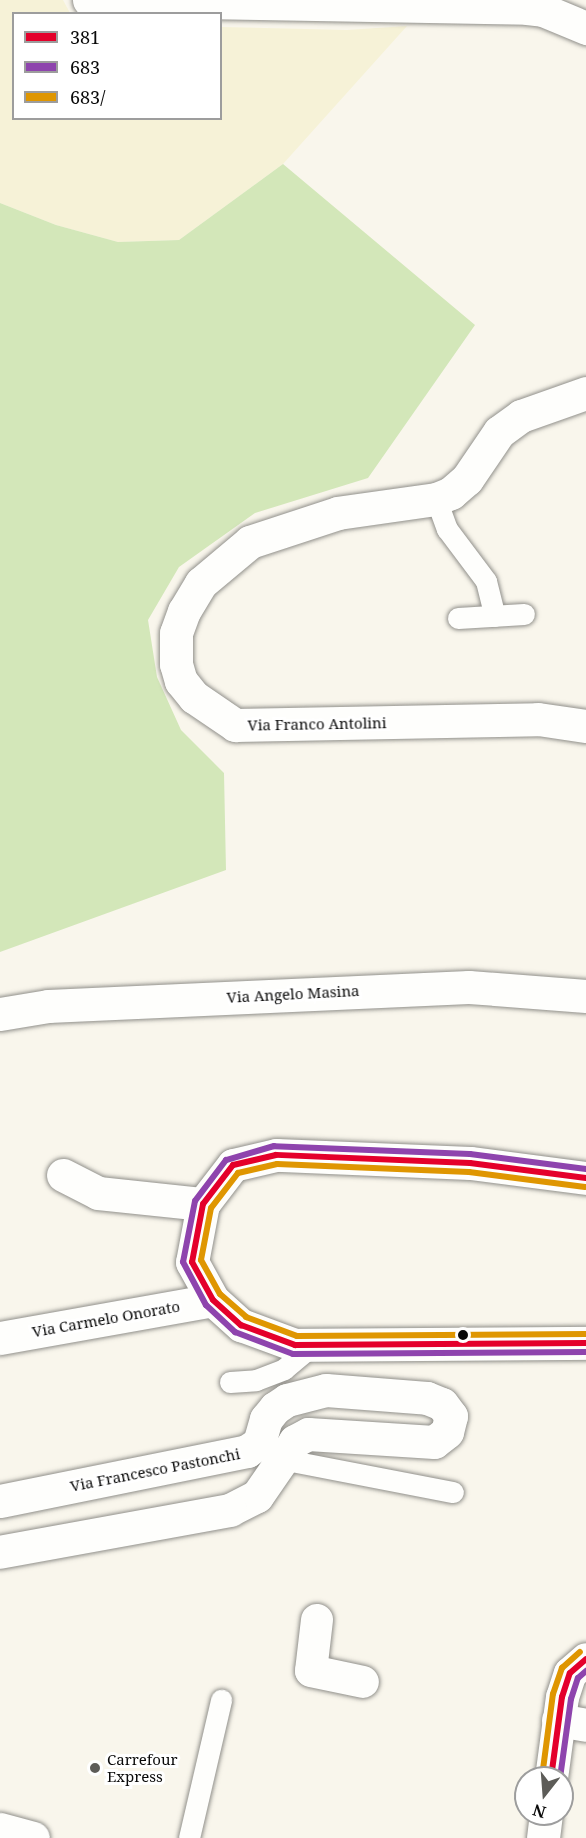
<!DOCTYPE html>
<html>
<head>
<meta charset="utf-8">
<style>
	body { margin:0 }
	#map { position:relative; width:586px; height:1838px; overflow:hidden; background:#f9f6ec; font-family:"Noto Serif",serif }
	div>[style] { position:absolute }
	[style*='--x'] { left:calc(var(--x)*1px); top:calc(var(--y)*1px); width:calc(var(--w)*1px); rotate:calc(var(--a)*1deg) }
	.farmland>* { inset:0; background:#f6f2d7 }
	.forest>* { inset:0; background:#d3e7b9 }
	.roads { filter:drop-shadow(0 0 2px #91908b) drop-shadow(0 0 2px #91908b) }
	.service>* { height:21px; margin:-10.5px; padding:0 10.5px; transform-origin:10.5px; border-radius:10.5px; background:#fefefc }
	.pedestrian>* { height:32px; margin:-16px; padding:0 16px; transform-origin:16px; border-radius:16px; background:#fefefc }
	.minor>* { height:33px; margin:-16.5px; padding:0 16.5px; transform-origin:16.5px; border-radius:16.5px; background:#fefefc }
	.tertiary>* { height:33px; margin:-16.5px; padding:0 16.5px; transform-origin:16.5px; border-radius:16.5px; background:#fefefc }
	.bus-1>* { height:6px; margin:-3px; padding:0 3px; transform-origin:3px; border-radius:3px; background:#e4002b }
	.bus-2>* { height:6px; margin:-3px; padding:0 3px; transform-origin:3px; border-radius:3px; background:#8e44ad }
	.bus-3>* { height:6px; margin:-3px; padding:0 3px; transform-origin:3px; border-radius:3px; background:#df9601 }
	.dots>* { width:16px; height:16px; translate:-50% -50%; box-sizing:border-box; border:3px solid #fff; border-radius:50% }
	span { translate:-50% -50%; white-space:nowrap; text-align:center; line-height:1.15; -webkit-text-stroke:6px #fff; paint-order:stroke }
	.street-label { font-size:15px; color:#090909 }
	.poi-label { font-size:15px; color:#090909 }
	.left { translate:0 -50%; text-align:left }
	.legend { position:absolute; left:12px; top:12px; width:210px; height:108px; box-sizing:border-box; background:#fff; border:2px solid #9d9d9d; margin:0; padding:8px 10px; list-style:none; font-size:18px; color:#090909 }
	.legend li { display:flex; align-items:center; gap:12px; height:30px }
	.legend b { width:30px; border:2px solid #9d9d9d }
	.north { position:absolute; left:514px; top:1766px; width:60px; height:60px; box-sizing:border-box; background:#fff; border:2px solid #9d9d9d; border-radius:50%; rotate:197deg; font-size:16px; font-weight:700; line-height:24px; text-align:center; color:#090909 }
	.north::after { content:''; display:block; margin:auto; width:21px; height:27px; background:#5d5c58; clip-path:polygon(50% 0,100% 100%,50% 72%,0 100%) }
</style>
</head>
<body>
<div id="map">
	<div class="farmland">
		<div style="clip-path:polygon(0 0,63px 0,70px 13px,14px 14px,14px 118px,220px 118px,221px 27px,347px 30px,407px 26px,283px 164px,179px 240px,118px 242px,56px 225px,0 203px)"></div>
	</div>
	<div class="forest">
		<div style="clip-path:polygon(283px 164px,475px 325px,368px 478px,255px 513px,179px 567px,148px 620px,157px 677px,181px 730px,224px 773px,226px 870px,0 952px,0 203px,56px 225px,118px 242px,179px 240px)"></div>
	</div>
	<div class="roads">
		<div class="service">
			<div style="--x:436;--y:499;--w:32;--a:70"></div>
			<div style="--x:447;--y:529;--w:65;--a:53.1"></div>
			<div style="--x:486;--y:581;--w:36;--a:76"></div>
			<div style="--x:458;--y:618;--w:66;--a:-3.5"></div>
			<div style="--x:230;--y:1382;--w:26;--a:-4"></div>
			<div style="--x:256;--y:1380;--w:30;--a:-21"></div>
			<div style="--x:284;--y:1369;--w:39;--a:-40"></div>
			<div style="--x:281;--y:1459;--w:175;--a:10.9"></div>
			<div style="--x:189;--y:1838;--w:142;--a:-76.9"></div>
		</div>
		<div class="pedestrian">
			<div style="--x:317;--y:1620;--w:51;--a:96.7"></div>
			<div style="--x:311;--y:1671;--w:53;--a:11.9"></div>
		</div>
		<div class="minor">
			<div style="--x:89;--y:0;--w:438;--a:1"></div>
			<div style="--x:527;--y:8;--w:16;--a:7"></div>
			<div style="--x:543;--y:10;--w:47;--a:22.7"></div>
			<div style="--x:586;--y:393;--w:69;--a:160.5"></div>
			<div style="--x:521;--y:416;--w:27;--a:144"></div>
			<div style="--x:499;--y:432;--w:57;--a:124.2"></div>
			<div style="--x:467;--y:479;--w:21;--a:139"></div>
			<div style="--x:451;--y:493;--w:16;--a:158"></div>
			<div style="--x:436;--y:499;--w:99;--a:171.9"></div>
			<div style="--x:338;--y:513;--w:93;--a:161.8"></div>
			<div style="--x:250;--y:542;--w:64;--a:140.1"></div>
			<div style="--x:201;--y:583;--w:33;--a:121"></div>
			<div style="--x:184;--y:611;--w:23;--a:110"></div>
			<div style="--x:176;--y:633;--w:31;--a:90"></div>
			<div style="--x:176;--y:664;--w:18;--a:74"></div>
			<div style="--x:181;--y:681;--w:21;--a:51"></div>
			<div style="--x:194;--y:697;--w:50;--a:34.3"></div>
			<div style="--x:235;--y:725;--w:303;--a:-1.1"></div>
			<div style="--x:538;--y:719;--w:49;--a:8.3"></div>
			<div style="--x:0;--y:1014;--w:49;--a:-9.5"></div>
			<div style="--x:48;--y:1006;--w:421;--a:-2.6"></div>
			<div style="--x:469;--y:987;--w:117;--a:4.4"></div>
			<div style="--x:63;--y:1175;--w:39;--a:27"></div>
			<div style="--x:98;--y:1193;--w:106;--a:6"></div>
			<div style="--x:586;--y:1178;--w:117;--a:-172.6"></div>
			<div style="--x:470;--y:1163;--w:194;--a:-177.6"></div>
			<div style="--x:276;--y:1155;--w:44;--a:166.9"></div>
			<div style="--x:233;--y:1165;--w:49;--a:127.6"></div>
			<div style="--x:203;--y:1204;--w:59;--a:100.7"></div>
			<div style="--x:192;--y:1262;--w:43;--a:61.1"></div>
			<div style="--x:213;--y:1300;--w:38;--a:42"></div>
			<div style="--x:241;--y:1325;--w:58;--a:20.3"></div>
			<div style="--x:295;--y:1345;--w:291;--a:-0.4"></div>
			<div style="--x:0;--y:1338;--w:216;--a:-10.1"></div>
			<div style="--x:0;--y:1501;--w:252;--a:-11.4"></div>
			<div style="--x:247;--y:1451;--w:14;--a:-34"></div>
			<div style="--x:259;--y:1443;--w:25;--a:-74"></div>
			<div style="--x:266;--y:1419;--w:14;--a:-51"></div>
			<div style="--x:275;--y:1408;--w:14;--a:-34"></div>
			<div style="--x:287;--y:1400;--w:40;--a:-14.4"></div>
			<div style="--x:326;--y:1390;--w:101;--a:4.5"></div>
			<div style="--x:427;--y:1398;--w:16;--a:22"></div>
			<div style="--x:442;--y:1404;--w:15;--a:53"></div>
			<div style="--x:451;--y:1416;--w:16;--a:104"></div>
			<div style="--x:447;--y:1432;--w:16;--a:142"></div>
			<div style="--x:434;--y:1442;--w:126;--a:-176.4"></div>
			<div style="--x:308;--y:1434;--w:15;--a:152"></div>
			<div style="--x:295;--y:1441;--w:67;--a:124.6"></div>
			<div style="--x:257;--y:1496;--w:30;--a:153"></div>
			<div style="--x:230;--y:1510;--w:234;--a:169.7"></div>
			<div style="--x:558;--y:1720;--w:28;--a:10"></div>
			<div style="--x:551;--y:1778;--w:82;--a:-82.3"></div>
			<div style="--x:562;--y:1697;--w:25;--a:-72"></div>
			<div style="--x:570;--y:1673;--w:21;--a:-41"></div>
			<div style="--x:543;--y:1838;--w:24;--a:-83"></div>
		</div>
		<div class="tertiary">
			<div style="--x:0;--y:1829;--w:34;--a:15"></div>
		</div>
	</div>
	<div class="bus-1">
		<div style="--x:586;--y:1178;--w:117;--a:-172.6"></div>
		<div style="--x:470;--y:1163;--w:194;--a:-177.6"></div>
		<div style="--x:276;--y:1155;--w:44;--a:166.9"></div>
		<div style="--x:233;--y:1165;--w:49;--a:127.6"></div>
		<div style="--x:203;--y:1204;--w:59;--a:100.7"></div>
		<div style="--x:192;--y:1262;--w:43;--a:61.1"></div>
		<div style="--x:213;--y:1300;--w:38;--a:42"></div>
		<div style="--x:241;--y:1325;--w:58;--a:20.3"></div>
		<div style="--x:295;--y:1345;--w:291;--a:-0.4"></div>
		<div style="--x:551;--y:1778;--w:82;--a:-82.3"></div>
		<div style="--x:562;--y:1697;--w:25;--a:-72"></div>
		<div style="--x:570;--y:1673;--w:21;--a:-41"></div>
	</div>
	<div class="bus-2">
		<div style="--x:586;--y:1169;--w:117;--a:-172.6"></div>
		<div style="--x:470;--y:1154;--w:196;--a:-177.7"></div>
		<div style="--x:274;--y:1146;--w:50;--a:163.7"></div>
		<div style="--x:226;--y:1160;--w:51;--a:127.1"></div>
		<div style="--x:195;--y:1201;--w:62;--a:101.1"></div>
		<div style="--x:183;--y:1262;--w:49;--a:61.9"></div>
		<div style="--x:206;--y:1305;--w:40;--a:43"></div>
		<div style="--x:235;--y:1332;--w:62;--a:20.8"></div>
		<div style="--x:293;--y:1354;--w:293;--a:-0.4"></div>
		<div style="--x:560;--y:1778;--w:80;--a:-82.1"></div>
		<div style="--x:571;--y:1699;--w:22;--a:-72"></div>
		<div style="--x:578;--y:1678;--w:11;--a:-41"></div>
	</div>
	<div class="bus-3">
		<div style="--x:585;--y:1187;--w:117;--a:-172.6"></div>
		<div style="--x:469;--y:1172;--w:192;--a:-177.6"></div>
		<div style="--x:277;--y:1164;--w:40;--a:167"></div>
		<div style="--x:238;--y:1173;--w:44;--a:127.6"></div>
		<div style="--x:211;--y:1208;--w:53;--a:100.9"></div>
		<div style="--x:201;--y:1260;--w:39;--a:61"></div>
		<div style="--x:220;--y:1294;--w:35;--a:41"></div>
		<div style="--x:246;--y:1317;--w:54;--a:20.4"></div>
		<div style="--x:297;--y:1336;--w:289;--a:-0.4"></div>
		<div style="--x:542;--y:1777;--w:84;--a:-82.5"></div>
		<div style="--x:553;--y:1694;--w:28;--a:-71"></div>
		<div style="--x:562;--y:1668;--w:24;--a:-42"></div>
	</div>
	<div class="dots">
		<div style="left:463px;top:1335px;background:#090909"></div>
		<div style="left:95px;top:1768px;background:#5d5c58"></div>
	</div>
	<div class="street-label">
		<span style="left:317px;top:724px;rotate:-1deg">Via Franco Antolini</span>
		<span style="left:293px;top:994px;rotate:-3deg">Via Angelo Masina</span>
		<span style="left:106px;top:1319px;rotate:-10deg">Via Carmelo Onorato</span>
		<span style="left:155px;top:1470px;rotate:-11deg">Via Francesco Pastonchi</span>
	</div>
	<div class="poi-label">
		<span class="left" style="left:107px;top:1768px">Carrefour<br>Express</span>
	</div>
	<ul class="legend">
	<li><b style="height:8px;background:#e4002b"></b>381</li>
	<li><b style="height:8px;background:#8e44ad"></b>683</li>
	<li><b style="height:8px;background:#df9601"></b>683/</li>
	</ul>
	<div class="north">N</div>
</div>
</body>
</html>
